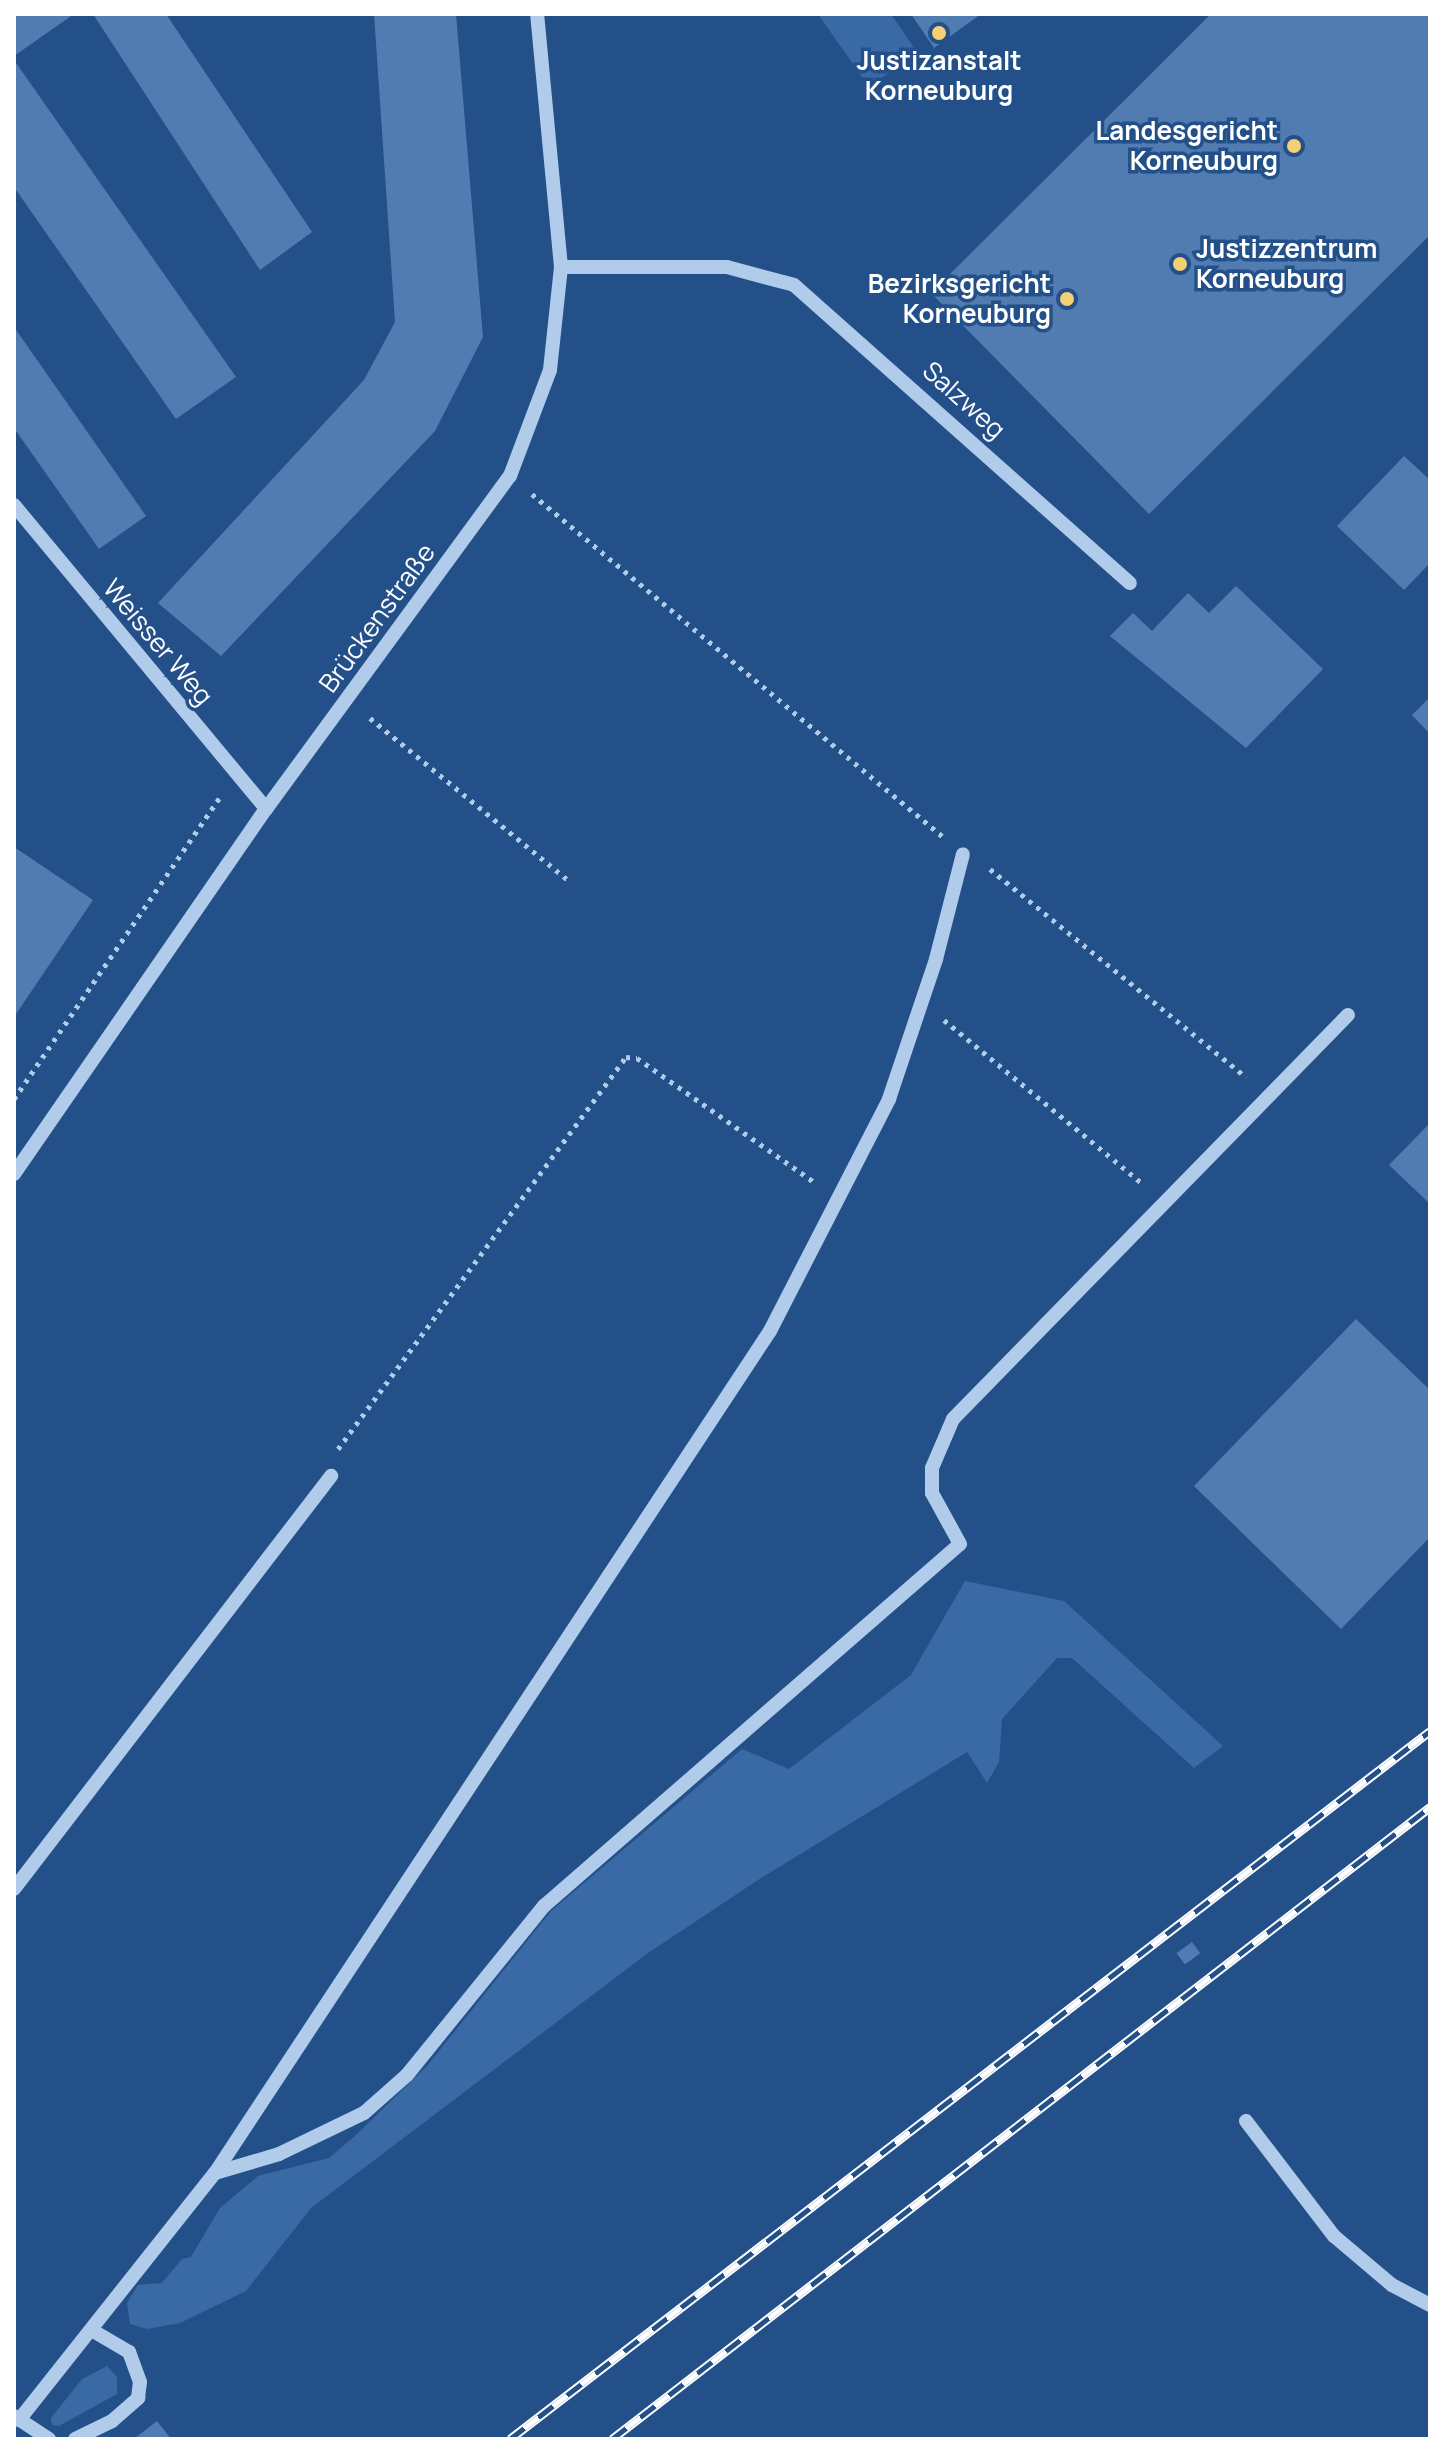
<!DOCTYPE html>
<html>
<head>
<meta charset="utf-8">
<style>
	body { margin:0 }
	#map { position:relative; width:1444px; height:2453px; overflow:hidden; background:#24508a; font-family:Manrope,sans-serif }
	div>[style] { position:absolute }
	[style*='--x'] { left:calc(var(--x)*1px); top:calc(var(--y)*1px); width:calc(var(--w)*1px); rotate:calc(var(--a)*1deg) }
	.green>* { inset:0; background:#396aa6 }
	.building>* { inset:0; background:#517cb2; transform-origin:0 0 }
	.path>* { height:5px; margin-top:-2.5px; transform-origin:0; background:repeating-linear-gradient(90deg,#b1cbea 0 4px,transparent 0 10px) }
	.minor>* { height:14px; margin:-7px; padding:0 7px; transform-origin:7px; border-radius:7px; background:#b1cbea }
	.rail>* { height:9px; margin-top:-4.5px; transform-origin:0; background:repeating-linear-gradient(90deg,#24508a 0 18px,#fff 0 36px); box-sizing:border-box; border-block:2px solid #fff }
	.dots>* { width:22px; height:22px; translate:-50% -50%; box-sizing:border-box; border:4px solid #24508a; border-radius:50% }
	span { translate:-50% -50%; white-space:nowrap; text-align:center; line-height:1.15; -webkit-text-stroke:7px #24508a; paint-order:stroke }
	.poi-label { font-size:26px; color:#fff; font-weight:700 }
	.right { translate:-100% -50%; text-align:right }
	.left { translate:0 -50%; text-align:left }
	.street-label { font-size:26px; color:#fff }
	.frame { position:absolute; inset:0; border:16px solid #fff; pointer-events:none }
</style>
</head>
<body>
<div id="map">
	<div class="green">
		<div style="clip-path:polygon(818px 14px,891px 14px,917px 52px,869px 87px)"></div>
		<div style="clip-path:polygon(965px 1581px,1064px 1601px,1223px 1746px,1194px 1768px,1072px 1658px,1057px 1658px,1002px 1719px,999px 1762px,987px 1783px,967px 1752px,758px 1880px,648px 1953px,311px 2208px,246px 2291px,180px 2323px,147px 2329px,130px 2324px,127px 2303px,138px 2285px,162px 2283px,182px 2259px,191px 2257px,220px 2208px,258px 2176px,329px 2158px,355px 2136px,427px 2066px,551px 1911px,742px 1749px,789px 1769px,911px 1675px)"></div>
		<div style="clip-path:polygon(107px 2366px,117px 2377px,117px 2394px,59px 2426px,52px 2425px,51px 2418px,82px 2379px)"></div>
	</div>
	<div class="building">
		<div style="clip-path:polygon(14px 14px,74px 14px,14px 56px)"></div>
		<div style="clip-path:polygon(93px 14px,166px 14px,312px 232px,260px 270px)"></div>
		<div style="clip-path:polygon(374px 14px,456px 14px,483px 337px,435px 431px,221px 656px,158px 603px,364px 380px,395px 322px)"></div>
		<div style="clip-path:polygon(911px 14px,981px 14px,934px 48px)"></div>
		<div style="clip-path:polygon(1211px 14px,1430px 14px,1430px 235px,1149px 514px,931px 293px)"></div>
		<div style="clip-path:polygon(14px 60px,236px 377px,176px 419px,14px 187px)"></div>
		<div style="clip-path:polygon(14px 327px,146px 516px,99px 549px,14px 428px)"></div>
		<div style="clip-path:polygon(1404px 456px,1430px 480px,1430px 563px,1404px 590px,1337px 526px)"></div>
		<div style="clip-path:polygon(1236px 586px,1323px 669px,1246px 748px,1110px 636px,1133px 613px,1152px 631px,1188px 593px,1209px 613px)"></div>
		<div style="clip-path:polygon(1430px 697px,1430px 734px,1412px 715px)"></div>
		<div style="clip-path:polygon(14px 847px,93px 900px,14px 1017px)"></div>
		<div style="clip-path:polygon(1430px 1123px,1430px 1204px,1389px 1165px)"></div>
		<div style="clip-path:polygon(1356px 1319px,1430px 1390px,1430px 1537px,1341px 1629px,1194px 1486px)"></div>
		<div style="left:1192px;top:1942px;width:14px;height:19px;rotate:54deg"></div>
		<div style="clip-path:polygon(157px 2421px,171px 2439px,134px 2439px)"></div>
	</div>
	<div class="path">
		<div style="--x:532;--y:494;--w:534;--a:39.83"></div>
		<div style="--x:370;--y:718;--w:256;--a:39.3"></div>
		<div style="--x:990;--y:869;--w:330;--a:39.1"></div>
		<div style="--x:944;--y:1020;--w:258;--a:39.5"></div>
		<div style="--x:14;--y:1099;--w:366;--a:-55.7"></div>
		<div style="--x:338;--y:1449;--w:486;--a:-53.7"></div>
		<div style="--x:626;--y:1057;--w:11;--a:5"></div>
		<div style="--x:637;--y:1058;--w:216;--a:35"></div>
	</div>
	<div class="minor">
		<div style="--x:561;--y:267;--w:166;--a:0"></div>
		<div style="--x:727;--y:267;--w:69;--a:15"></div>
		<div style="--x:794;--y:285;--w:449;--a:41.6"></div>
		<div style="--x:14;--y:505;--w:395;--a:50.3"></div>
		<div style="--x:14;--y:1174;--w:444;--a:-55.4"></div>
		<div style="--x:266;--y:809;--w:413;--a:-53.8"></div>
		<div style="--x:510;--y:476;--w:113;--a:-69.3"></div>
		<div style="--x:550;--y:370;--w:104;--a:-83.9"></div>
		<div style="--x:561;--y:267;--w:254;--a:-95.4"></div>
		<div style="--x:14;--y:1889;--w:521;--a:-52.49"></div>
		<div style="--x:1246;--y:2121;--w:145;--a:52.6"></div>
		<div style="--x:1334;--y:2236;--w:76;--a:40.2"></div>
		<div style="--x:1392;--y:2285;--w:43;--a:27.8"></div>
		<div style="--x:215;--y:2173;--w:67;--a:-16.5"></div>
		<div style="--x:279;--y:2154;--w:94;--a:-25.8"></div>
		<div style="--x:364;--y:2113;--w:57;--a:-41.5"></div>
		<div style="--x:407;--y:2075;--w:218;--a:-51"></div>
		<div style="--x:544;--y:1906;--w:551;--a:-41.03"></div>
		<div style="--x:960;--y:1544;--w:58;--a:-118.8"></div>
		<div style="--x:932;--y:1493;--w:25;--a:-90"></div>
		<div style="--x:932;--y:1468;--w:53;--a:-66.8"></div>
		<div style="--x:953;--y:1419;--w:565;--a:-45.65"></div>
		<div style="--x:14;--y:2416;--w:42;--a:33.3"></div>
		<div style="--x:19;--y:2420;--w:315;--a:-51.6"></div>
		<div style="--x:215;--y:2173;--w:1008;--a:-56.61"></div>
		<div style="--x:770;--y:1331;--w:261;--a:-62.8"></div>
		<div style="--x:889;--y:1099;--w:148;--a:-71.4"></div>
		<div style="--x:936;--y:959;--w:108;--a:-75.6"></div>
		<div style="--x:75;--y:2439;--w:41;--a:-25.9"></div>
		<div style="--x:112;--y:2421;--w:35;--a:-41"></div>
		<div style="--x:138;--y:2398;--w:16;--a:-83"></div>
		<div style="--x:140;--y:2382;--w:32;--a:-110"></div>
		<div style="--x:129;--y:2352;--w:42;--a:-149.7"></div>
	</div>
	<div class="rail">
		<div style="--x:510;--y:2439;--w:1161;--a:-37.58"></div>
		<div style="--x:612;--y:2439;--w:1034;--a:-37.69"></div>
	</div>
	<div class="dots">
		<div style="left:939px;top:33px;background:#f4d075"></div>
		<div style="left:1294px;top:146px;background:#f4d075"></div>
		<div style="left:1180px;top:264px;background:#f4d075"></div>
		<div style="left:1067px;top:299px;background:#f4d075"></div>
	</div>
	<div class="poi-label">
		<span style="left:939px;top:76px">Justizanstalt<br>Korneuburg</span>
		<span class="right" style="left:1278px;top:146px">Landesgericht<br>Korneuburg</span>
		<span class="left" style="left:1196px;top:264px">Justizzentrum<br>Korneuburg</span>
		<span class="right" style="left:1051px;top:299px">Bezirksgericht<br>Korneuburg</span>
	</div>
	<div class="street-label">
		<span style="left:964px;top:400px;rotate:42deg">Salzweg</span>
		<span style="left:377px;top:618px;rotate:-54deg">Brückenstraße</span>
		<span style="left:158px;top:642px;rotate:50deg">Weisser Weg</span>
	</div>
	<div class="frame"></div>
</div>
</body>
</html>
